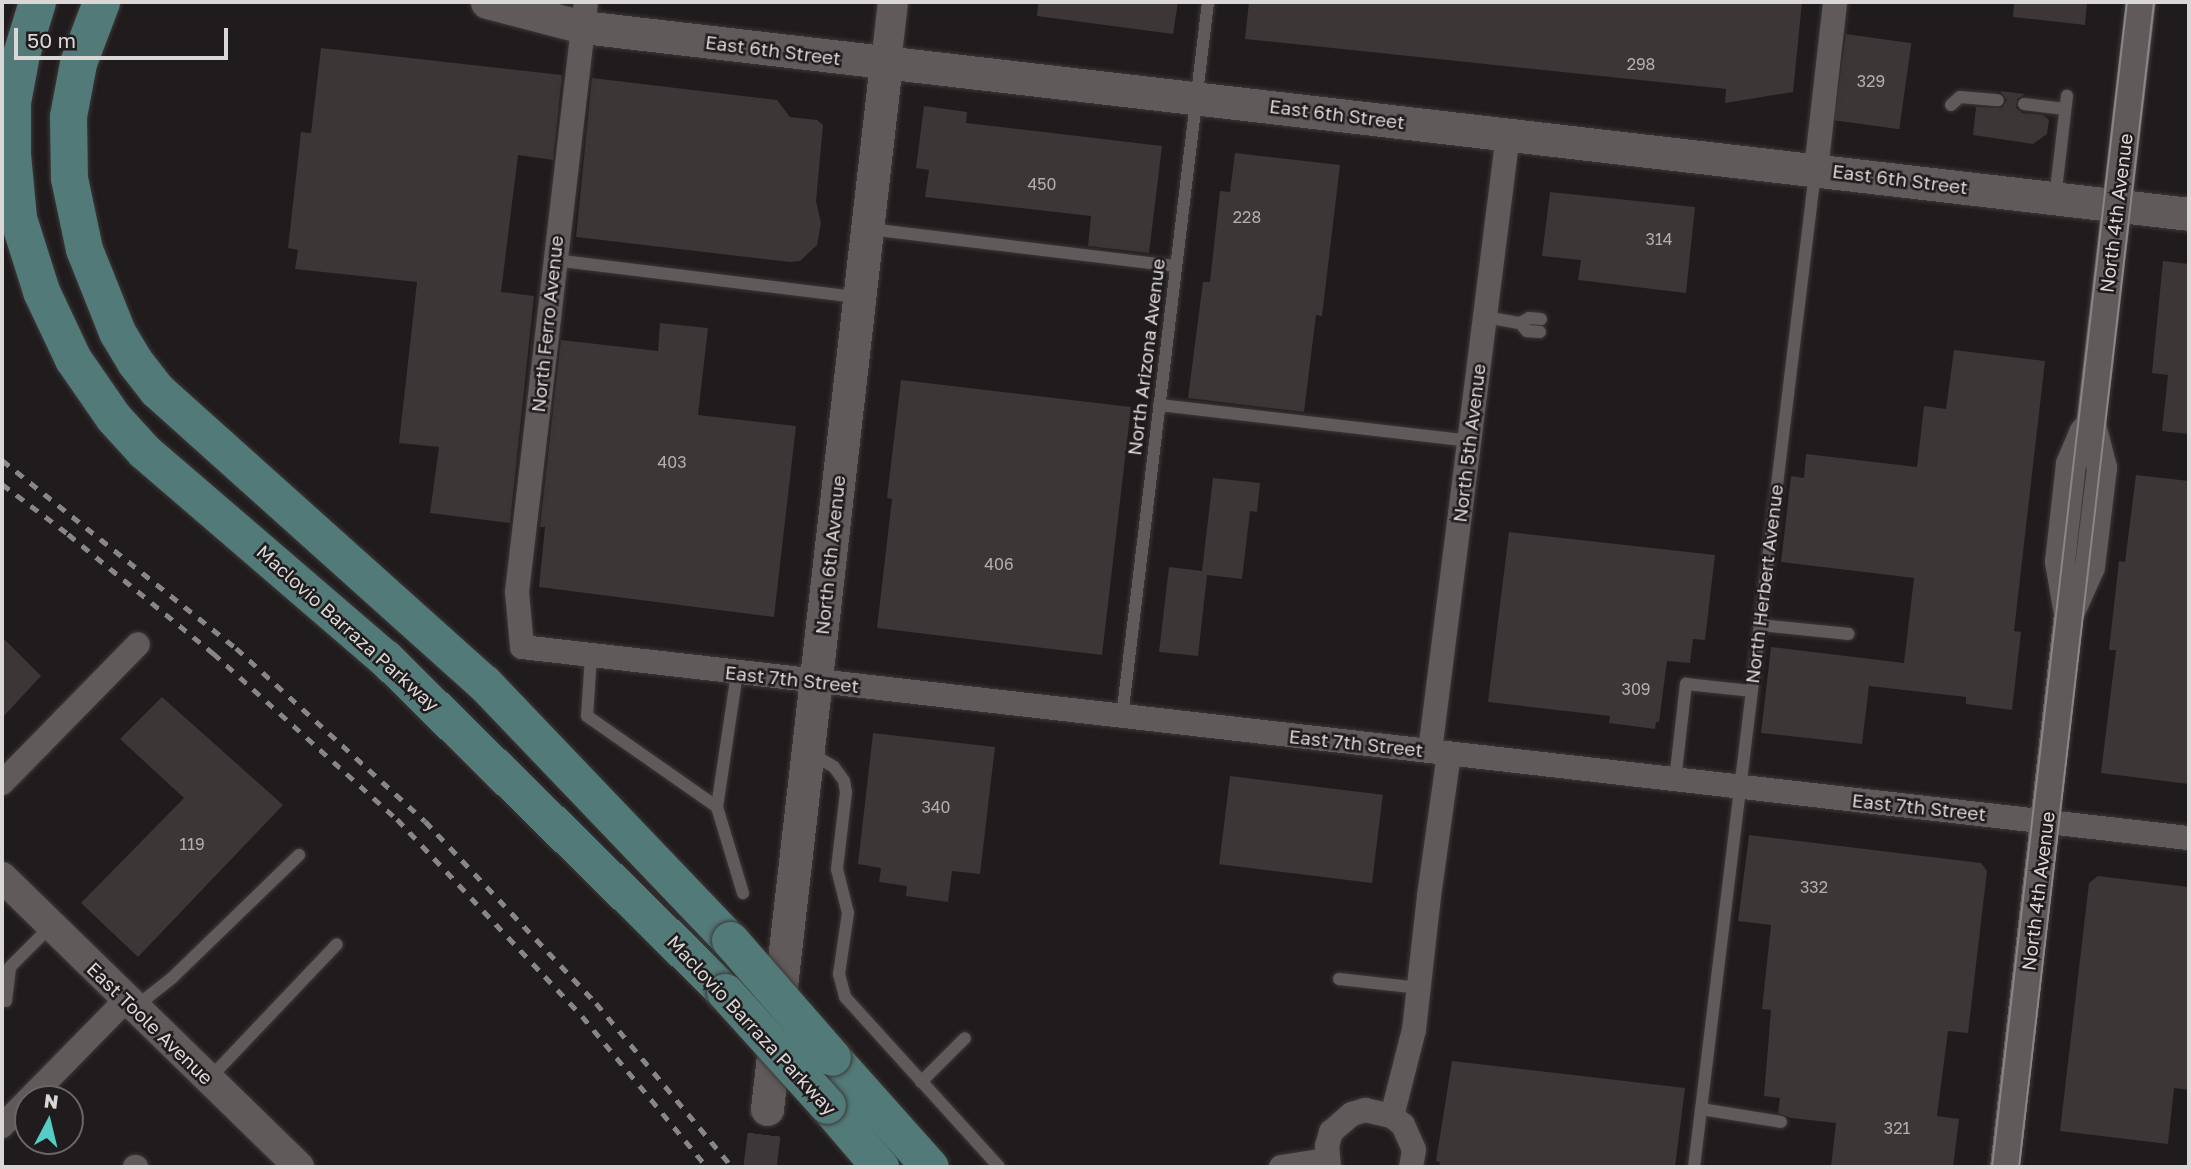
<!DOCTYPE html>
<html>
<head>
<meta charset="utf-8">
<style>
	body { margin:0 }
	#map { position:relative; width:2191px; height:1169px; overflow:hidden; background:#201b1c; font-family:"Golos Text",sans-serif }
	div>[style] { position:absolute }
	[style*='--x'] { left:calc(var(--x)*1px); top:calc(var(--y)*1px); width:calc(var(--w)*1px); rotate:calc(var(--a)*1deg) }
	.building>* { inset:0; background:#3c3637; transform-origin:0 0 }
	.secondary-tunnel>* { height:33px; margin-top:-16.5px; transform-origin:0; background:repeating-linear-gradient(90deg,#3c3738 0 33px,transparent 0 50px) }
	.roads { filter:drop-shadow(0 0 2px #3c3838) drop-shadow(0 0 2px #3c3838) }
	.service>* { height:12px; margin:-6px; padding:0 6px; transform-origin:6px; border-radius:6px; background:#605a5b }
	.minor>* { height:24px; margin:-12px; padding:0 12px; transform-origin:12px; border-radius:12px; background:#605a5b }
	.tertiary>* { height:30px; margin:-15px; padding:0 15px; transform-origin:15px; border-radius:15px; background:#605a5b }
	.secondary>* { height:33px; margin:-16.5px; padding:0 16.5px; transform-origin:16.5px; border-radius:16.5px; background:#605a5b }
	.primary>* { height:37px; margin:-18.5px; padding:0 18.5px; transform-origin:18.5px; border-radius:18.5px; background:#527a78 }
	.tram>* { height:2px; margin:-1px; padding:0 1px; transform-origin:1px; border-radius:1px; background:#898686 }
	.rail>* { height:5px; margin-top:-2.5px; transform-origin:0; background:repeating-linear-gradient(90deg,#898686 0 9px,transparent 0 18px) }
	.bridges { filter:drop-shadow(0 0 2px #3c3838) drop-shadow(0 0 2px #3c3838) }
	.primary-bridge>* { height:37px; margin:-18.5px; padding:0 18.5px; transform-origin:18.5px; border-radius:18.5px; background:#527a78 }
	span { translate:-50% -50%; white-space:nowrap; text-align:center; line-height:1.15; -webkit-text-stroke:5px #201b1c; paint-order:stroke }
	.number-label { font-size:16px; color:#b2afaf }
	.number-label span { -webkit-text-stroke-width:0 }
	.street-label { font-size:19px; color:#dad7d7 }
	.frame { position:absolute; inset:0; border:4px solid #dad7d7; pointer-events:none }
	.north { position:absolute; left:14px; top:1085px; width:70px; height:70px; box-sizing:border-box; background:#201b1c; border:2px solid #6a6667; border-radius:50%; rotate:7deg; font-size:19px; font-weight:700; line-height:28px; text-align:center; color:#dad7d7 }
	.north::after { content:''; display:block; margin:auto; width:24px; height:32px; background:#54cdc7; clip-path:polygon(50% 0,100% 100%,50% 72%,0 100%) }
	.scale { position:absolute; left:14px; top:28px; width:214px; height:32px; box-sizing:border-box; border:4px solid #dad7d7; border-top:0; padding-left:9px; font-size:21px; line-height:24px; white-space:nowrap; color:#dad7d7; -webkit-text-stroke:5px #201b1c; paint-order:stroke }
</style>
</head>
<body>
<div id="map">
	<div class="building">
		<div style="clip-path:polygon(1038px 2px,1178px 2px,1173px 34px,1037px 16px)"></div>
		<div style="clip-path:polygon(1249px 2px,1802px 2px,1793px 92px,1725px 103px,1726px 89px,1245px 39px)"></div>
		<div style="clip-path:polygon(2014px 2px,2087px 2px,2085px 25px,2013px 17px)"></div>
		<div style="left:1846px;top:34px;width:66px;height:87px;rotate:8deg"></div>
		<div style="clip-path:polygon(321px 48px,562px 75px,553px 160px,518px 155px,501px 292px,534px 296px,510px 523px,430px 513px,439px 447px,399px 443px,417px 282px,295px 269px,298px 250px,288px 248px,301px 132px,311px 133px)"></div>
		<div style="clip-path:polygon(592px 78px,777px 100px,790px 117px,817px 120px,823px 125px,816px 201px,821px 223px,817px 245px,800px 261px,790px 262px,576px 237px)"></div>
		<div style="clip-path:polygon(2000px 91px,2025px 94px,2017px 99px,2016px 108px,2022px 113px,2043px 115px,2049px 120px,2047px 134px,2033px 144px,1973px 135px,1976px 107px,2002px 108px,2007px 100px)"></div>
		<div style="clip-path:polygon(924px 106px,967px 112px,966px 123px,1162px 146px,1149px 253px,1088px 246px,1091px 216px,925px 197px,929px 170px,916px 168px)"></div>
		<div style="clip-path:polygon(1235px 153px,1340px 165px,1322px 316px,1316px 315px,1304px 412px,1188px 398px,1203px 282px,1210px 282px,1220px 191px,1230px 192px)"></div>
		<div style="clip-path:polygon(1550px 192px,1695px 207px,1686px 293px,1578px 280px,1581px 260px,1542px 256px)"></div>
		<div style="clip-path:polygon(2163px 261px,2189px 264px,2189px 434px,2162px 431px,2168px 375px,2152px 373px)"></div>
		<div style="clip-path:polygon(660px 323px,708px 328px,698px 415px,796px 426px,774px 617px,539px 587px,545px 527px,540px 527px,561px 340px,658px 351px)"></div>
		<div style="clip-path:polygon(1954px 350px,2045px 361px,2014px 631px,2021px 632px,2012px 710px,1966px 704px,1966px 697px,1869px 686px,1862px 744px,1761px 733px,1771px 647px,1904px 663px,1914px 578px,1781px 562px,1791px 476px,1804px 478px,1806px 454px,1917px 467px,1924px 406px,1946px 409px)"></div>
		<div style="clip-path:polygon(901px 380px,1131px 407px,1102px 655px,877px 628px,892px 499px,887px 498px)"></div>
		<div style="clip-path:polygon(2136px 475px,2189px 481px,2189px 784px,2101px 773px,2116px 650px,2109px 650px,2119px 561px,2125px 562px)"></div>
		<div style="clip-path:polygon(1213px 478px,1260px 483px,1257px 512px,1250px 511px,1242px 579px,1207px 575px,1198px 656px,1159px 652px,1169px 567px,1202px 571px)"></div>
		<div style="clip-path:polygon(1509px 532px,1715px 555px,1705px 640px,1693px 639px,1690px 663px,1667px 661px,1659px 722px,1656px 722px,1655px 729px,1609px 723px,1610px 716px,1488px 702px)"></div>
		<div style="clip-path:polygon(2px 637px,41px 676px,2px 718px)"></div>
		<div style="clip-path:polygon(162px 697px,283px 805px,138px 957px,81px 903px,184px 798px,120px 739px)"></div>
		<div style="clip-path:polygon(873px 733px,995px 747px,980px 874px,952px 871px,948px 902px,906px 896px,907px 886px,879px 882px,881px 868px,858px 864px)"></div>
		<div style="left:1230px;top:776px;width:154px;height:89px;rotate:7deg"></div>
		<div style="clip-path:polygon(1749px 835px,1981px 863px,1987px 871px,1968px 1033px,1948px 1031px,1937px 1116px,1959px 1119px,1953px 1167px,1831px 1167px,1836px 1123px,1791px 1118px,1778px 1113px,1780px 1098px,1764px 1096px,1771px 1010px,1762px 1009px,1771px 925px,1738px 921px)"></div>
		<div style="clip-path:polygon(2098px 876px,2189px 887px,2189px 1090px,2174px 1088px,2168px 1144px,2060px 1131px,2089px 883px)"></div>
		<div style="clip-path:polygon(1452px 1061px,1685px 1088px,1675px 1167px,1439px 1167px,1440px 1162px,1436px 1161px)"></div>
	</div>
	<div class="secondary-tunnel">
		<div style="--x:760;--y:1167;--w:58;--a:-83.1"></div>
	</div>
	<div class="roads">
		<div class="service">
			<div style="--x:2024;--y:104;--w:41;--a:7"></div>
			<div style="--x:1951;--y:105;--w:12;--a:-42"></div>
			<div style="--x:1960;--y:97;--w:38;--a:5"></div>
			<div style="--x:2055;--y:198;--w:103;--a:-83.3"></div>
			<div style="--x:869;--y:229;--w:309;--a:6.9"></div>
			<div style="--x:554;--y:260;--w:305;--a:7"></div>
			<div style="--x:1485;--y:317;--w:36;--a:10"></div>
			<div style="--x:1520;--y:323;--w:10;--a:-29"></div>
			<div style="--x:1529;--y:318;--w:12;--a:5"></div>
			<div style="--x:1520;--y:323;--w:11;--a:49"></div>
			<div style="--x:1527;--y:331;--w:13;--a:4"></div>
			<div style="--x:1159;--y:405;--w:312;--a:6.6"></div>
			<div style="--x:1759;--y:625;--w:90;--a:5.7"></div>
			<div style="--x:591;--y:656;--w:60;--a:93.8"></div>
			<div style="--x:587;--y:716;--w:159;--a:35"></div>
			<div style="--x:717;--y:807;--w:90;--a:73.2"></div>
			<div style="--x:1122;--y:717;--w:720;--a:-83.14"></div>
			<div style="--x:809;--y:752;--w:29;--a:31"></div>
			<div style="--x:834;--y:767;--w:17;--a:54"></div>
			<div style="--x:844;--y:781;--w:11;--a:80"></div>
			<div style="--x:846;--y:792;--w:78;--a:96.7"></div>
			<div style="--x:837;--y:869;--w:45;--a:76"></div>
			<div style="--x:848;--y:913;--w:62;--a:98.4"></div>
			<div style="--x:839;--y:974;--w:24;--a:75"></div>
			<div style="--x:845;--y:997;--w:229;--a:47.8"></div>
			<div style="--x:1675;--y:780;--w:97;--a:-83.5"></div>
			<div style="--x:1686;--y:684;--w:65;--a:6.1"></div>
			<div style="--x:717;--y:807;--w:135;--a:-81.5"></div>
			<div style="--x:1339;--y:979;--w:81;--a:6.4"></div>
			<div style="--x:6;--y:1001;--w:34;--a:-83"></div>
			<div style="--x:10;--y:967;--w:58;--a:-45"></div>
			<div style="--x:134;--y:1008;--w:48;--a:-38.3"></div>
			<div style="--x:172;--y:978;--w:177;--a:-44.1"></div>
			<div style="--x:208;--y:1080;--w:187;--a:-46.5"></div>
			<div style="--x:921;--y:1082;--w:62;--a:-45"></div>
			<div style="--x:1701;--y:1109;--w:81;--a:9.2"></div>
			<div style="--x:1694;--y:1167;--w:1001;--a:-83.06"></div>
		</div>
		<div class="minor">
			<div style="--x:586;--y:2;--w:594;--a:96.67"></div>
			<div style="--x:517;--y:592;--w:55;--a:84.8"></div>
			<div style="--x:522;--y:647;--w:1678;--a:6.54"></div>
			<div style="--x:1816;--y:170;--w:169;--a:-83.5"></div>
			<div style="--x:1430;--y:751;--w:622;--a:-82.79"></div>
			<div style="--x:2;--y:783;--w:194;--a:-45.6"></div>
			<div style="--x:29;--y:1099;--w:137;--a:-45.6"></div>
			<div style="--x:1392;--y:1116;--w:89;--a:-75.7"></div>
			<div style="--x:1414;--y:1030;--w:135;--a:-83.6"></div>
			<div style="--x:1429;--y:896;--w:143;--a:-82"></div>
			<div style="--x:2;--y:1126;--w:37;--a:-45"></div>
			<div style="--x:135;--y:1167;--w:1;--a:0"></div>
			<div style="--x:1281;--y:1167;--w:47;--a:-8.7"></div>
			<div style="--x:1329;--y:1167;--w:21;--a:-95"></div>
			<div style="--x:1327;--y:1146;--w:15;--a:-74"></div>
			<div style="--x:1331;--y:1132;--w:28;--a:-41"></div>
			<div style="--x:1352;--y:1114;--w:14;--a:-17"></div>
			<div style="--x:1365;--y:1110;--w:28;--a:13"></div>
			<div style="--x:1392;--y:1116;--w:14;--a:39"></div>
			<div style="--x:1403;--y:1125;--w:27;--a:66"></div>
			<div style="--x:1414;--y:1150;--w:17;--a:100"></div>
		</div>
		<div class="tertiary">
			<div style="--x:886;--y:63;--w:61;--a:-83.5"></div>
			<div style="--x:2069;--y:614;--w:53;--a:-99.8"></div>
			<div style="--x:2060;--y:562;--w:99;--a:-83.6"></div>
			<div style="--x:2071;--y:464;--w:34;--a:-67"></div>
			<div style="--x:2084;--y:433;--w:11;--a:-49"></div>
			<div style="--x:2;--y:877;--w:415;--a:44.3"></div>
			<div style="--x:2005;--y:1167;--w:557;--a:-83.4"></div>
			<div style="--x:2069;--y:614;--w:51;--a:-65.9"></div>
			<div style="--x:2090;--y:567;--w:100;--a:-83.1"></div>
			<div style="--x:2102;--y:468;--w:44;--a:-104.3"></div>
			<div style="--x:2091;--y:425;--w:426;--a:-83.3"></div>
		</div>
		<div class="secondary">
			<div style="--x:487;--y:2;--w:99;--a:14.6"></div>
			<div style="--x:583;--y:27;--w:1617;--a:6.64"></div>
			<div style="--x:767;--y:1109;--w:1053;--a:-83.51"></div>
		</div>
		<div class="primary">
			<div style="--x:37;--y:2;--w:54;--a:107.1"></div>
			<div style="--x:21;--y:54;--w:49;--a:100.6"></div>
			<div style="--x:12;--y:102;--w:52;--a:90"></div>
			<div style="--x:12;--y:154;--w:64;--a:84.6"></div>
			<div style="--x:18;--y:218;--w:77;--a:72.5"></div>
			<div style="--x:41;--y:291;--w:75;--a:64.8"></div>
			<div style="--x:73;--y:359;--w:70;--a:55.4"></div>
			<div style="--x:113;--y:417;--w:46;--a:47.6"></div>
			<div style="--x:144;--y:451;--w:318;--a:40.7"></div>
			<div style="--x:385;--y:658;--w:477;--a:44.5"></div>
			<div style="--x:101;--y:2;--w:65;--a:110.7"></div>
			<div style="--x:78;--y:63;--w:54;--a:100.7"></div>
			<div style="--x:68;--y:116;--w:62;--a:89.1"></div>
			<div style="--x:69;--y:178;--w:73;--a:78.1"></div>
			<div style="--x:84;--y:249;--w:89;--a:68.3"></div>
			<div style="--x:117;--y:332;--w:35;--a:59"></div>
			<div style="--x:135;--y:362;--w:36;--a:52"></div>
			<div style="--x:157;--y:390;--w:439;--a:41.9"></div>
			<div style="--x:484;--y:683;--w:356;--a:46.3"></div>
			<div style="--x:832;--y:1057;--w:147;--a:48.3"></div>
			<div style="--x:827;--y:1105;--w:82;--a:49.5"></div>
		</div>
	</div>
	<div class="tram">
		<div style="--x:1992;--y:1167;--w:1173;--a:-83.39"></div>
		<div style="--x:2019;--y:1167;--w:1173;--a:-83.39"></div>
	</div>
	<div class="rail">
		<div style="--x:2;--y:460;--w:300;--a:38.8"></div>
		<div style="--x:236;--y:648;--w:256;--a:42.5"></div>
		<div style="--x:425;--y:821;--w:250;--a:46.8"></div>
		<div style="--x:596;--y:1003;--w:213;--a:50.3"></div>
		<div style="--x:2;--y:484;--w:83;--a:37.1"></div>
		<div style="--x:68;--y:534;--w:188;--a:39.4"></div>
		<div style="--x:213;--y:653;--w:248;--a:42.1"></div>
		<div style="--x:397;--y:819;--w:270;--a:46.8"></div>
		<div style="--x:582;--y:1016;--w:196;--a:50.4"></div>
	</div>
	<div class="bridges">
		<div class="primary-bridge">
			<div style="--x:730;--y:940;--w:155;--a:48.9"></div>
			<div style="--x:725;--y:992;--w:152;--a:47.9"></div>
		</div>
	</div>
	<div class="number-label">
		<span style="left:1641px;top:64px">298</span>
		<span style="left:1871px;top:81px">329</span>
		<span style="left:1042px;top:184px">450</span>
		<span style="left:1247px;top:217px">228</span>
		<span style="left:1659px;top:239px">314</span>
		<span style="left:672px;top:462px">403</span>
		<span style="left:999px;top:564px">406</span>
		<span style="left:1636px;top:689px">309</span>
		<span style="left:936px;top:807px">340</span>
		<span style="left:192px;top:844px">119</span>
		<span style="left:1814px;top:887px">332</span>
		<span style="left:1897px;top:1128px">321</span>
	</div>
	<div class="street-label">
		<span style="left:773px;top:50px;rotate:7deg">East 6th Street</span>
		<span style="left:1337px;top:114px;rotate:7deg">East 6th Street</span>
		<span style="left:1900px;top:179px;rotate:7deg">East 6th Street</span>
		<span style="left:2116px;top:213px;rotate:-83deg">North 4th Avenue</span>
		<span style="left:547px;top:324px;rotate:-84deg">North Ferro Avenue</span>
		<span style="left:1146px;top:357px;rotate:-83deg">North Arizona Avenue</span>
		<span style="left:1469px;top:443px;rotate:-83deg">North 5th Avenue</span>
		<span style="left:830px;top:555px;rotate:-84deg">North 6th Avenue</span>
		<span style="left:1764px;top:584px;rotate:-83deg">North Herbert Avenue</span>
		<span style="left:348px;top:628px;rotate:42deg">Maclovio Barraza Parkway</span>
		<span style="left:792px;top:679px;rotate:6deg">East 7th Street</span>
		<span style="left:1356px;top:743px;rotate:6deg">East 7th Street</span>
		<span style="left:1919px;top:807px;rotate:6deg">East 7th Street</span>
		<span style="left:2038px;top:891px;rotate:-83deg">North 4th Avenue</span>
		<span style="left:150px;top:1023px;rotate:44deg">East Toole Avenue</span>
		<span style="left:752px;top:1025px;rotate:47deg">Maclovio Barraza Parkway</span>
	</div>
	<div class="frame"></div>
	<div class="north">N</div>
	<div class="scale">50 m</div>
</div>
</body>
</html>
